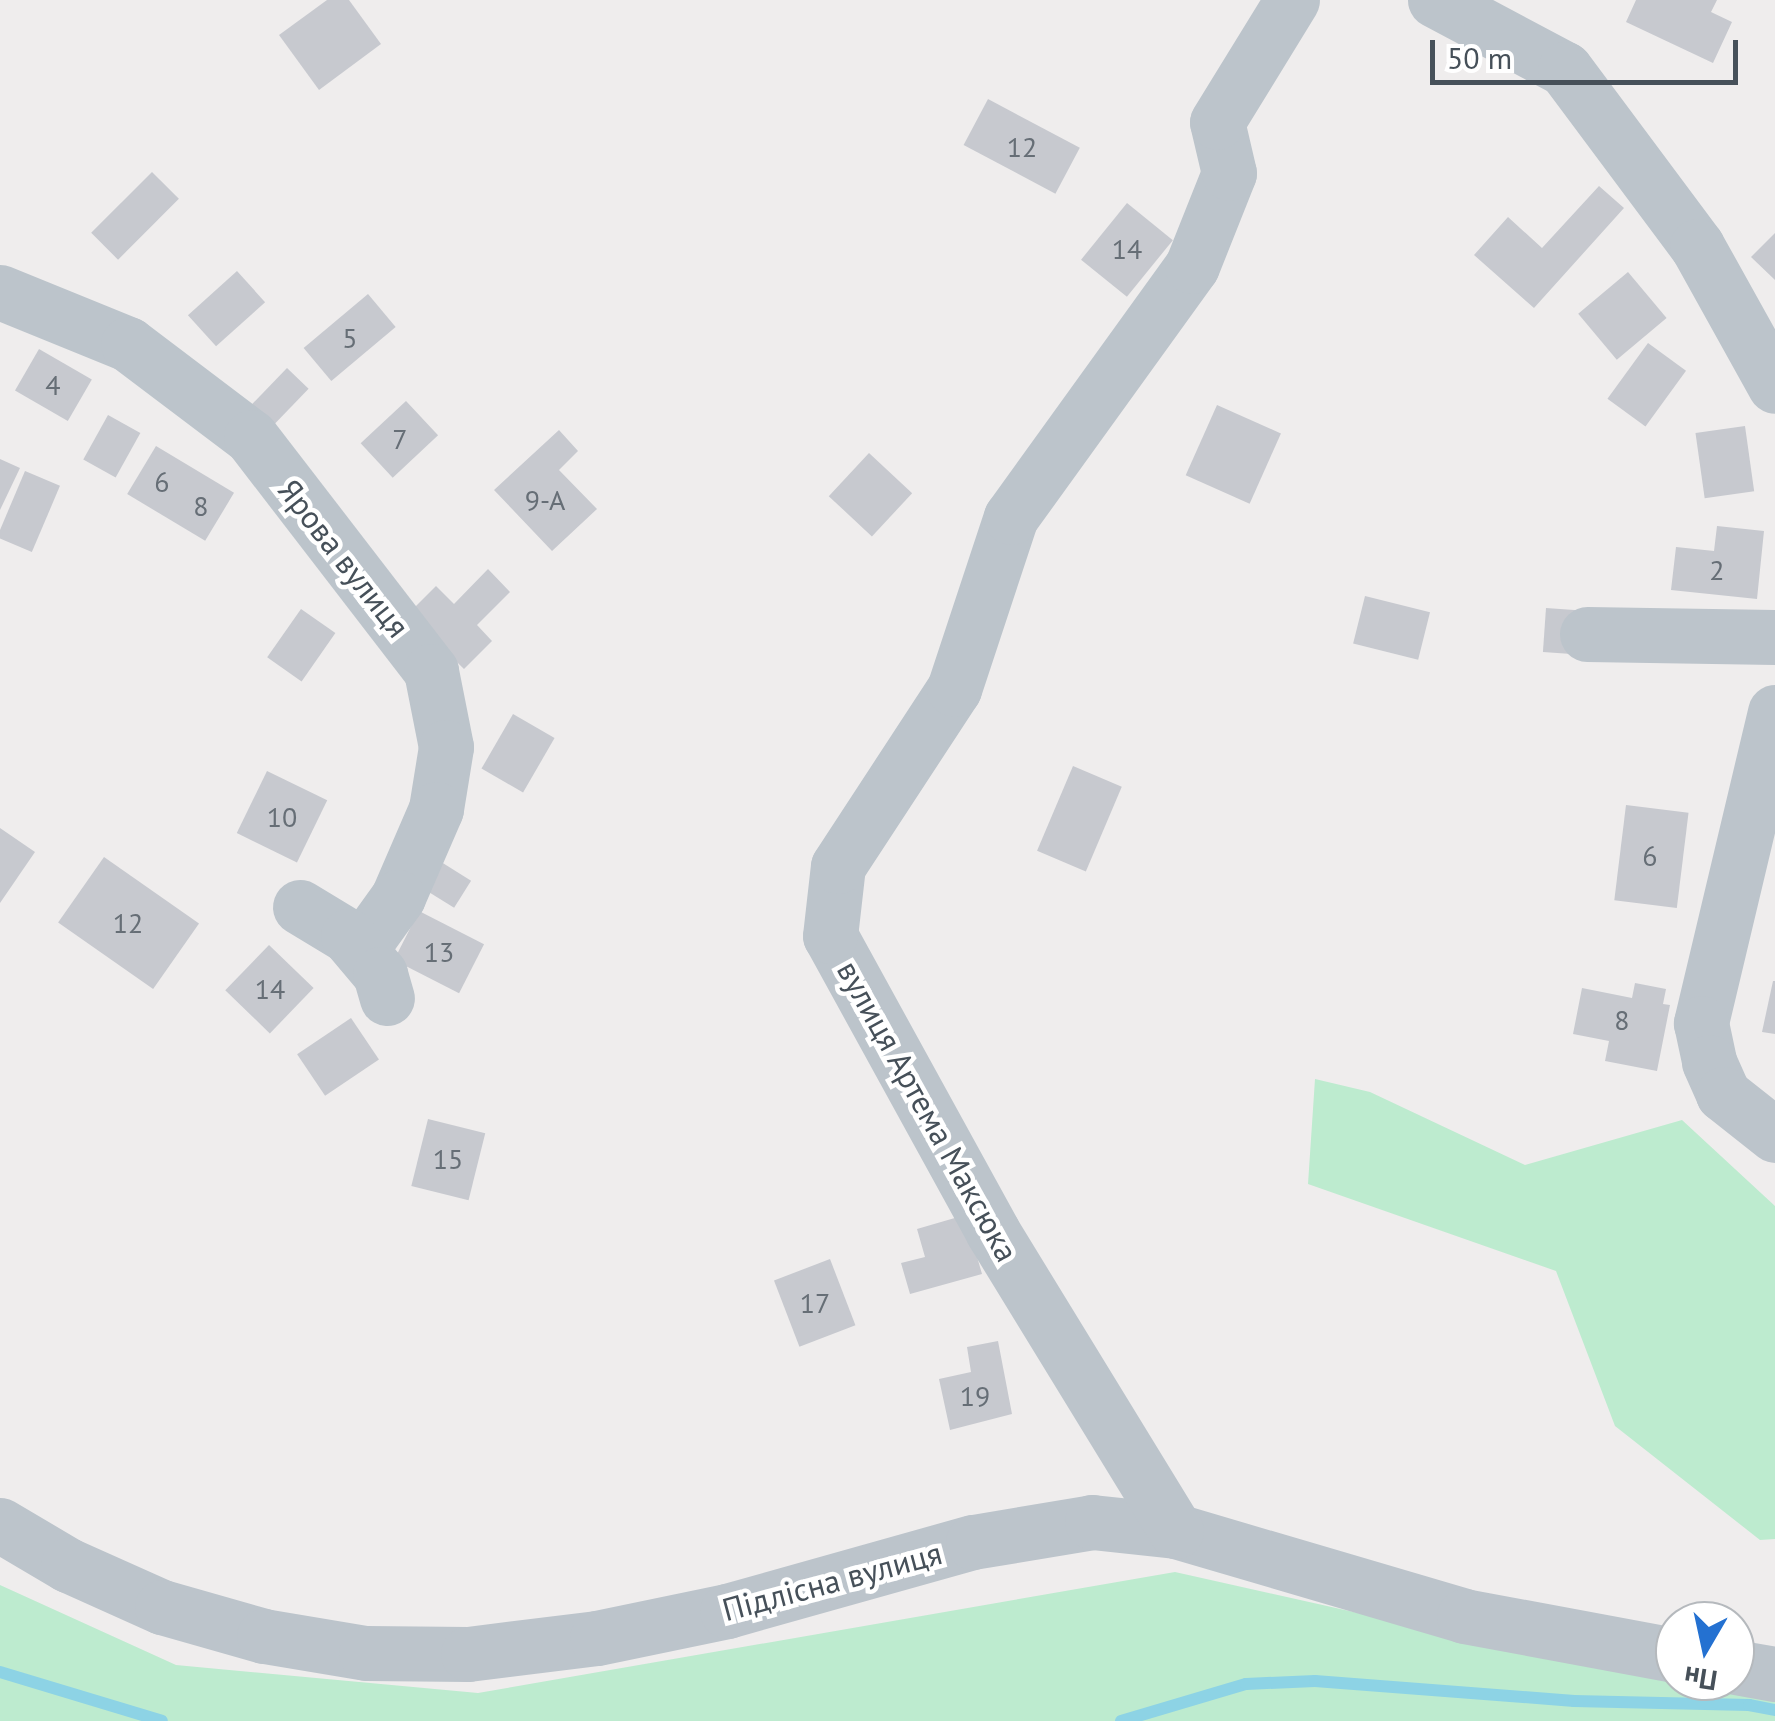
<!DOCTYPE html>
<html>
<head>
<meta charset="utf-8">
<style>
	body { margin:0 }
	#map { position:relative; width:1775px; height:1721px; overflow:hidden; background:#efeded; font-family:"PT Sans",sans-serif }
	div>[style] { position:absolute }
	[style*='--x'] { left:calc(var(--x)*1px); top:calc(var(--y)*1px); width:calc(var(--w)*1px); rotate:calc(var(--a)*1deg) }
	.green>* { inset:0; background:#bdebcf }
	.stream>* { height:12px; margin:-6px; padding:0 6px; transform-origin:6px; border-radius:6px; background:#8dd3e5 }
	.building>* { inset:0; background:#c7c9cf; transform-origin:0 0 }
	.minor>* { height:55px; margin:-27.5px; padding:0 27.5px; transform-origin:27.5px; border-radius:27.5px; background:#bcc4cb }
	span { translate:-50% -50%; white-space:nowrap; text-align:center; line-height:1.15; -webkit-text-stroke:9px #fff; paint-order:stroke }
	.number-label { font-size:28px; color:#666e76 }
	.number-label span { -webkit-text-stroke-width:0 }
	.street-label { font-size:32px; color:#465059 }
	.north { position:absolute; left:1655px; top:1601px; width:100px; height:100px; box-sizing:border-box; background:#fff; border:2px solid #b5b9bd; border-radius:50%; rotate:189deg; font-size:28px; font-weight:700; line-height:40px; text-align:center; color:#465059 }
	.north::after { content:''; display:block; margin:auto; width:35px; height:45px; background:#2471d1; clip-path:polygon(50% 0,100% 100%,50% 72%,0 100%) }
	.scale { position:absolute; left:1430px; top:40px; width:308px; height:45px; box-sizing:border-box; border:5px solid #465059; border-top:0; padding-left:12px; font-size:30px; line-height:35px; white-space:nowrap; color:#465059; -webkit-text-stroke:8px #fff; paint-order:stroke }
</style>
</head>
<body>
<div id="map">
	<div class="green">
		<div style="clip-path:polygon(1315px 1079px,1370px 1092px,1525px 1165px,1682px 1120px,1775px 1206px,1775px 1539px,1760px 1540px,1615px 1426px,1556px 1271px,1308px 1184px)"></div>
		<div style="clip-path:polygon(1175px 1572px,1533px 1652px,1775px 1697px,1775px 1721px,0 1721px,0 1585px,176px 1665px,478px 1693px)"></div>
	</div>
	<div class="stream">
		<div style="--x:0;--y:1672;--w:169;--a:16.8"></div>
		<div style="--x:1121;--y:1721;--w:130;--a:-16.5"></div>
		<div style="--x:1246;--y:1684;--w:69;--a:-2.5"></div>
		<div style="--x:1315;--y:1681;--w:260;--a:4.4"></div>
		<div style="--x:1574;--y:1701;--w:175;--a:1.3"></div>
		<div style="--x:1749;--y:1705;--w:26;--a:11"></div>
	</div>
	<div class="building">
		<div style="clip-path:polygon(327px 0,349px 0,381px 44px,319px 90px,279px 35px)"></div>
		<div style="clip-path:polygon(1636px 0,1717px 0,1711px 12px,1732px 22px,1713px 63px,1626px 22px)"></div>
		<div style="left:988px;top:99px;width:104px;height:52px;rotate:28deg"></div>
		<div style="left:152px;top:172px;width:38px;height:86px;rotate:45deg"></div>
		<div style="clip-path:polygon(1599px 186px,1624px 208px,1534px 308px,1474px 255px,1508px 217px,1542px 248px)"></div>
		<div style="left:1127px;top:203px;width:59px;height:73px;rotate:39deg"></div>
		<div style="clip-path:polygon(1775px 233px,1775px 280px,1751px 257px)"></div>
		<div style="left:237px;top:271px;width:42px;height:66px;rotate:48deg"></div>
		<div style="left:1628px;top:272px;width:60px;height:65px;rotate:50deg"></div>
		<div style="left:368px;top:294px;width:43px;height:84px;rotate:50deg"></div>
		<div style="left:1648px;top:343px;width:47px;height:69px;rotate:36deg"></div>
		<div style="left:39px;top:349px;width:61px;height:48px;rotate:30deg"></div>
		<div style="left:287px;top:368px;width:30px;height:51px;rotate:44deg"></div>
		<div style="left:406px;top:401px;width:47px;height:62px;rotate:47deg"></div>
		<div style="left:1217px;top:405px;width:70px;height:77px;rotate:24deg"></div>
		<div style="left:108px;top:415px;width:37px;height:51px;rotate:29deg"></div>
		<div style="left:1745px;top:426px;width:66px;height:50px;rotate:82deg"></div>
		<div style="clip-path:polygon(559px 430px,578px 451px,559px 470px,597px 509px,552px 551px,494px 490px)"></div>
		<div style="left:156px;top:446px;width:91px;height:56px;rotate:31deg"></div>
		<div style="left:869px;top:453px;width:59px;height:59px;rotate:43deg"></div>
		<div style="clip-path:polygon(0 459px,20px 468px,0 510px)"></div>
		<div style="left:25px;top:471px;width:38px;height:72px;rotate:23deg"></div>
		<div style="clip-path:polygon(1717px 526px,1764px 531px,1757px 599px,1671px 590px,1676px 547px,1714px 551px)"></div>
		<div style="clip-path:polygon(488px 569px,510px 592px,477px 625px,492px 641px,464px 669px,408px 614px,436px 586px,454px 604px)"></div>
		<div style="left:1365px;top:596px;width:67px;height:49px;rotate:14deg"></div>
		<div style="left:1546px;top:608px;width:32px;height:44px;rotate:4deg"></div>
		<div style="left:301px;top:609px;width:42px;height:59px;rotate:35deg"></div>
		<div style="left:513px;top:714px;width:48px;height:63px;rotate:30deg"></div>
		<div style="left:1073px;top:766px;width:53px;height:92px;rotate:23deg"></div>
		<div style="left:267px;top:771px;width:67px;height:69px;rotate:26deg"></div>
		<div style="left:1626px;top:805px;width:63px;height:96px;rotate:7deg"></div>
		<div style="clip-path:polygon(0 828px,35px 852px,0 903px)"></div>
		<div style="left:104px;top:857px;width:116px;height:80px;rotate:35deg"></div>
		<div style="left:438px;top:860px;width:39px;height:32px;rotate:32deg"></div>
		<div style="left:419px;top:911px;width:73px;height:55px;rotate:27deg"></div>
		<div style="left:269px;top:945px;width:62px;height:63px;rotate:44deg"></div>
		<div style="clip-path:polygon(1773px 981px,1775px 981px,1775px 1034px,1762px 1032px)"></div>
		<div style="clip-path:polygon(1635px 983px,1666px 989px,1663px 1004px,1670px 1005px,1657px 1071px,1605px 1061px,1609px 1041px,1573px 1034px,1582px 988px,1632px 998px)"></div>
		<div style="left:351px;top:1018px;width:50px;height:65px;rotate:56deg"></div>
		<div style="left:428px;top:1119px;width:59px;height:69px;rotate:14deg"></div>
		<div style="clip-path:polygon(965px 1215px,982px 1274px,910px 1294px,901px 1263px,925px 1257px,917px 1229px)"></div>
		<div style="left:830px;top:1259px;width:71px;height:60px;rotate:69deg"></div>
		<div style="clip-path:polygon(998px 1341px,1012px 1414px,950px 1430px,939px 1379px,971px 1372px,967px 1347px)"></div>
	</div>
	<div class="minor">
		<div style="--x:1435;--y:0;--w:147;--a:28"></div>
		<div style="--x:1565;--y:69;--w:221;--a:53.3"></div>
		<div style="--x:1697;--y:246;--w:160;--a:60.9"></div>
		<div style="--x:0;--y:292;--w:138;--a:22.1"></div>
		<div style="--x:128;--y:344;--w:154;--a:37.1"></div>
		<div style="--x:251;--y:437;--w:295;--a:52.4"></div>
		<div style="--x:431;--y:671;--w:77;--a:78.8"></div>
		<div style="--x:446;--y:747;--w:63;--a:99.2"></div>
		<div style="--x:436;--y:809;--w:96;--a:113.4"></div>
		<div style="--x:398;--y:897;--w:65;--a:125.6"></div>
		<div style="--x:1587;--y:634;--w:188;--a:0.9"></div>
		<div style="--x:1775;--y:712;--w:320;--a:103.4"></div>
		<div style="--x:1701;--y:1023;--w:40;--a:78"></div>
		<div style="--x:1709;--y:1062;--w:35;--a:66"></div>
		<div style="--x:1723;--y:1094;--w:66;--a:38.3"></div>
		<div style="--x:300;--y:907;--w:56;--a:31.1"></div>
		<div style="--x:348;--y:936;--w:50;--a:49.9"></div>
		<div style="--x:380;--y:974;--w:25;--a:74"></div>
		<div style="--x:0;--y:1525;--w:79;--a:30.5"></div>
		<div style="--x:68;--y:1565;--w:103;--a:24.1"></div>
		<div style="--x:162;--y:1607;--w:106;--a:15.9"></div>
		<div style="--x:264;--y:1636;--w:103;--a:9.5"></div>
		<div style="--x:366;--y:1653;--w:102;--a:0.6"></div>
		<div style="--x:468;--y:1654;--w:130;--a:-7.1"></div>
		<div style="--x:597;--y:1638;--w:133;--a:-11.7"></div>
		<div style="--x:727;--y:1611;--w:255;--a:-15.7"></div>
		<div style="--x:973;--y:1542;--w:121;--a:-9.5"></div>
		<div style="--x:1092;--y:1522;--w:84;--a:6.1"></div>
		<div style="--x:1176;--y:1531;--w:300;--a:16.4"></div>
		<div style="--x:1464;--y:1616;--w:215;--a:10.5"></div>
		<div style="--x:1176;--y:1531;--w:351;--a:-121.5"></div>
		<div style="--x:993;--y:1232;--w:338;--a:-118.8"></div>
		<div style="--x:830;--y:936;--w:70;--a:-83.5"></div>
		<div style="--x:838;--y:866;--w:212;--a:-56.8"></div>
		<div style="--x:954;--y:689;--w:181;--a:-71.7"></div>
		<div style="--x:1011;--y:517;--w:309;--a:-54.2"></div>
		<div style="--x:1192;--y:266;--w:100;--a:-68.3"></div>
		<div style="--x:1229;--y:173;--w:52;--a:-103.2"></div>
		<div style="--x:1217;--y:122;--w:143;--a:-58.4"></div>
		<div style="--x:1735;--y:1667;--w:41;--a:9.9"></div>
	</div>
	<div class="number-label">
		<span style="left:1022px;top:147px">12</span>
		<span style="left:1127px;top:249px">14</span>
		<span style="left:350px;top:338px">5</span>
		<span style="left:53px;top:385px">4</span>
		<span style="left:400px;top:439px">7</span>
		<span style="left:162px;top:482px">6</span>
		<span style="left:545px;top:500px">9-А</span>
		<span style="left:201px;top:506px">8</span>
		<span style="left:1717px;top:570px">2</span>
		<span style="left:282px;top:817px">10</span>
		<span style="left:1650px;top:856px">6</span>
		<span style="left:128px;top:923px">12</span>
		<span style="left:439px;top:952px">13</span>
		<span style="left:270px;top:989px">14</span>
		<span style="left:1622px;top:1020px">8</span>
		<span style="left:448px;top:1159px">15</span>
		<span style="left:815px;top:1303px">17</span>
		<span style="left:975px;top:1396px">19</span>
	</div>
	<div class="street-label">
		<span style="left:344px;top:558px;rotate:52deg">Ярова вулиця</span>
		<span style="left:928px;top:1111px;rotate:61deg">вулиця Артема Максюка</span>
		<span style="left:832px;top:1581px;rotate:-15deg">Підлісна вулиця</span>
	</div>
	<div class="north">Пн</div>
	<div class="scale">50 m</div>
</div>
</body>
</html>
